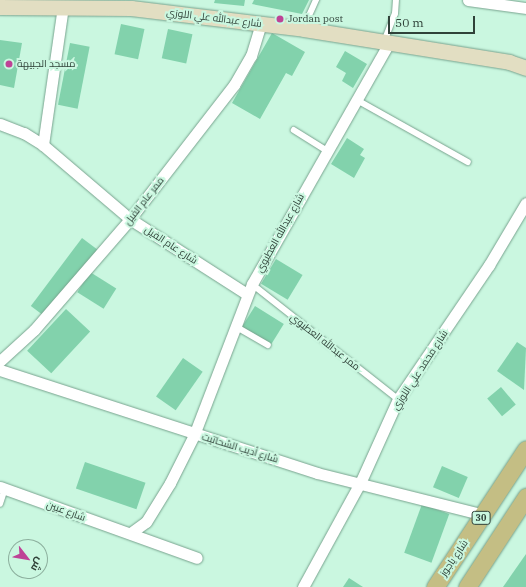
<!DOCTYPE html>
<html>
<head>
<meta charset="utf-8">
<style>
	body { margin:0 }
	#map { position:relative; width:526px; height:587px; overflow:hidden; background:#caf7e0; font-family:"IBM Plex Serif",Cairo,serif }
	div>[style] { position:absolute }
	[style*='--x'] { left:calc(var(--x)*1px); top:calc(var(--y)*1px); width:calc(var(--w)*1px); rotate:calc(var(--a)*1deg) }
	.building>* { inset:0; background:#82d2ac; transform-origin:0 0 }
	.roads { filter:drop-shadow(0 0 1px #78a38e) drop-shadow(0 0 1px #78a38e) }
	.lane>* { height:5.5px; margin:-2.75px; padding:0 2.75px; transform-origin:2.75px; border-radius:2.75px; background:#fff }
	.street>* { height:11px; margin:-5.5px; padding:0 5.5px; transform-origin:5.5px; border-radius:5.5px; background:#fff }
	.secondary>* { height:15px; margin:-7.5px; padding:0 7.5px; transform-origin:7.5px; border-radius:7.5px; background:#e2dec2 }
	.primary>* { height:17px; margin:-8.5px; padding:0 8.5px; transform-origin:8.5px; border-radius:8.5px; background:#c4be84 }
	.dots>* { width:11px; height:11px; translate:-50% -50%; box-sizing:border-box; border:2px solid #caf7e0; border-radius:50% }
	span { translate:-50% -50%; white-space:nowrap; text-align:center; line-height:1.15; -webkit-text-stroke:4px #caf7e0; paint-order:stroke }
	.shield-label span { padding:1px 3px; background:#caf7e0; border:1px solid; border-radius:3px; -webkit-text-stroke-width:0 }
	.shield-label { font-size:9px; color:#304239; font-weight:700 }
	.street-label { font-size:10px; color:#304239 }
	.poi-label { font-size:10px; color:#304239 }
	.left { translate:0 -50%; text-align:left }
	.north { position:absolute; left:8px; top:539px; width:40px; height:40px; box-sizing:border-box; background:#caf7e0; border:1px solid #8caf9d; border-radius:50%; rotate:121deg; font-size:11px; font-weight:700; line-height:16px; text-align:center; color:#304239 }
	.north::after { content:''; display:block; margin:auto; width:14px; height:18px; background:#be4396; clip-path:polygon(50% 0,100% 100%,50% 72%,0 100%) }
	.scale { position:absolute; left:388px; top:16px; width:87px; height:18px; box-sizing:border-box; border:2px solid #304239; border-top:0; padding-left:5px; font-size:12px; line-height:14px; white-space:nowrap; color:#304239; -webkit-text-stroke:3px #caf7e0; paint-order:stroke }
</style>
</head>
<body>
<div id="map">
	<div class="building">
		<div style="clip-path:polygon(215px 0,245px 0,244px 6px,214px 3px)"></div>
		<div style="clip-path:polygon(254px 0,309px 0,302px 14px,252px 4px)"></div>
		<div style="left:121px;top:24px;width:24px;height:31px;rotate:12deg"></div>
		<div style="left:168px;top:29px;width:25px;height:30px;rotate:12deg"></div>
		<div style="clip-path:polygon(272px 33px,305px 52px,292px 76px,286px 73px,260px 119px,232px 103px)"></div>
		<div style="clip-path:polygon(0 40px,22px 43px,14px 88px,0 85px)"></div>
		<div style="left:70px;top:43px;width:20px;height:63px;rotate:11deg"></div>
		<div style="clip-path:polygon(345px 51px,367px 64px,353px 88px,342px 81px,346px 73px,336px 67px)"></div>
		<div style="clip-path:polygon(347px 138px,364px 149px,360px 155px,365px 158px,354px 178px,331px 164px)"></div>
		<div style="left:82px;top:238px;width:20px;height:85px;rotate:37deg"></div>
		<div style="left:276px;top:259px;width:31px;height:29px;rotate:31deg"></div>
		<div style="left:90px;top:272px;width:31px;height:24px;rotate:32deg"></div>
		<div style="left:255px;top:306px;width:34px;height:25px;rotate:32deg"></div>
		<div style="left:66px;top:309px;width:33px;height:57px;rotate:43deg"></div>
		<div style="clip-path:polygon(517px 342px,526px 348px,524px 390px,497px 371px)"></div>
		<div style="left:183px;top:358px;width:24px;height:47px;rotate:35deg"></div>
		<div style="left:501px;top:387px;width:23px;height:18px;rotate:50deg"></div>
		<div style="left:85px;top:462px;width:64px;height:28px;rotate:19deg"></div>
		<div style="left:442px;top:466px;width:28px;height:23px;rotate:23deg"></div>
		<div style="left:422px;top:504px;width:29px;height:52px;rotate:20deg"></div>
		<div style="clip-path:polygon(526px 554px,526px 587px,503px 587px)"></div>
		<div style="clip-path:polygon(349px 578px,363px 587px,343px 587px)"></div>
	</div>
	<div class="roads">
		<div class="lane">
			<div style="--x:304;--y:27;--w:30;--a:-66"></div>
			<div style="--x:384;--y:42;--w:30;--a:-69"></div>
			<div style="--x:395;--y:14;--w:14;--a:-86"></div>
			<div style="--x:357;--y:100;--w:127;--a:29.2"></div>
			<div style="--x:294;--y:130;--w:38;--a:32"></div>
			<div style="--x:252;--y:284;--w:186;--a:38.2"></div>
			<div style="--x:235;--y:326;--w:38;--a:30"></div>
			<div style="--x:0;--y:504;--w:16;--a:-72"></div>
		</div>
		<div class="street">
			<div style="--x:468;--y:0;--w:59;--a:7.9"></div>
			<div style="--x:0;--y:124;--w:26;--a:21"></div>
			<div style="--x:24;--y:133;--w:22;--a:32"></div>
			<div style="--x:43;--y:145;--w:114;--a:40.4"></div>
			<div style="--x:130;--y:219;--w:139;--a:32.7"></div>
			<div style="--x:43;--y:145;--w:140;--a:-81.8"></div>
			<div style="--x:0;--y:361;--w:46;--a:-42.4"></div>
			<div style="--x:34;--y:330;--w:147;--a:-49.1"></div>
			<div style="--x:130;--y:219;--w:170;--a:-52.2"></div>
			<div style="--x:234;--y:85;--w:34;--a:-60"></div>
			<div style="--x:251;--y:56;--w:34;--a:-73"></div>
			<div style="--x:0;--y:370;--w:333;--a:18"></div>
			<div style="--x:317;--y:473;--w:172;--a:14.1"></div>
			<div style="--x:0;--y:487;--w:209;--a:19.8"></div>
			<div style="--x:132;--y:532;--w:17;--a:-36"></div>
			<div style="--x:146;--y:522;--w:46;--a:-58.4"></div>
			<div style="--x:170;--y:483;--w:54;--a:-63.4"></div>
			<div style="--x:194;--y:435;--w:162;--a:-69"></div>
			<div style="--x:252;--y:284;--w:277;--a:-60.4"></div>
			<div style="--x:303;--y:587;--w:121;--a:-61.3"></div>
			<div style="--x:361;--y:481;--w:90;--a:-65.7"></div>
			<div style="--x:398;--y:399;--w:162;--a:-55.8"></div>
			<div style="--x:489;--y:265;--w:72;--a:-59.2"></div>
		</div>
		<div class="secondary">
			<div style="--x:0;--y:7;--w:131;--a:0.4"></div>
			<div style="--x:131;--y:8;--w:174;--a:6.9"></div>
			<div style="--x:304;--y:29;--w:208;--a:9.1"></div>
			<div style="--x:509;--y:62;--w:18;--a:19"></div>
		</div>
		<div class="primary">
			<div style="--x:435;--y:587;--w:165;--a:-56.6"></div>
			<div style="--x:467;--y:587;--w:108;--a:-56.8"></div>
		</div>
	</div>
	<div class="dots">
		<div style="left:280px;top:19px;background:#be4396"></div>
		<div style="left:9px;top:64px;background:#be4396"></div>
	</div>
	<div class="shield-label">
		<span style="left:481px;top:518px">30</span>
	</div>
	<div class="street-label">
		<span style="left:214px;top:18px;rotate:7deg">شارع عبدالله علي اللوزي</span>
		<span style="left:144px;top:201px;rotate:-52deg">ممر عام الفيل</span>
		<span style="left:280px;top:233px;rotate:-61deg">شارع عبدالله العطيوي</span>
		<span style="left:171px;top:245px;rotate:33deg">شارع عام الفيل</span>
		<span style="left:325px;top:342px;rotate:38deg">ممر عبدالله العطيوي</span>
		<span style="left:420px;top:370px;rotate:-57deg">شارع محمد علي اللوزي</span>
		<span style="left:240px;top:448px;rotate:17deg">شارع أديب الشحاتيت</span>
		<span style="left:66px;top:511px;rotate:20deg">شارع عبين</span>
		<span style="left:454px;top:558px;rotate:-56deg">شارع ياجوز</span>
	</div>
	<div class="poi-label">
		<span class="left" style="left:288px;top:19px">Jordan post</span>
		<span class="left" style="left:17px;top:64px">مسجد الجبيهة</span>
	</div>
	<div class="north">ش</div>
	<div class="scale">50 m</div>
</div>
</body>
</html>
